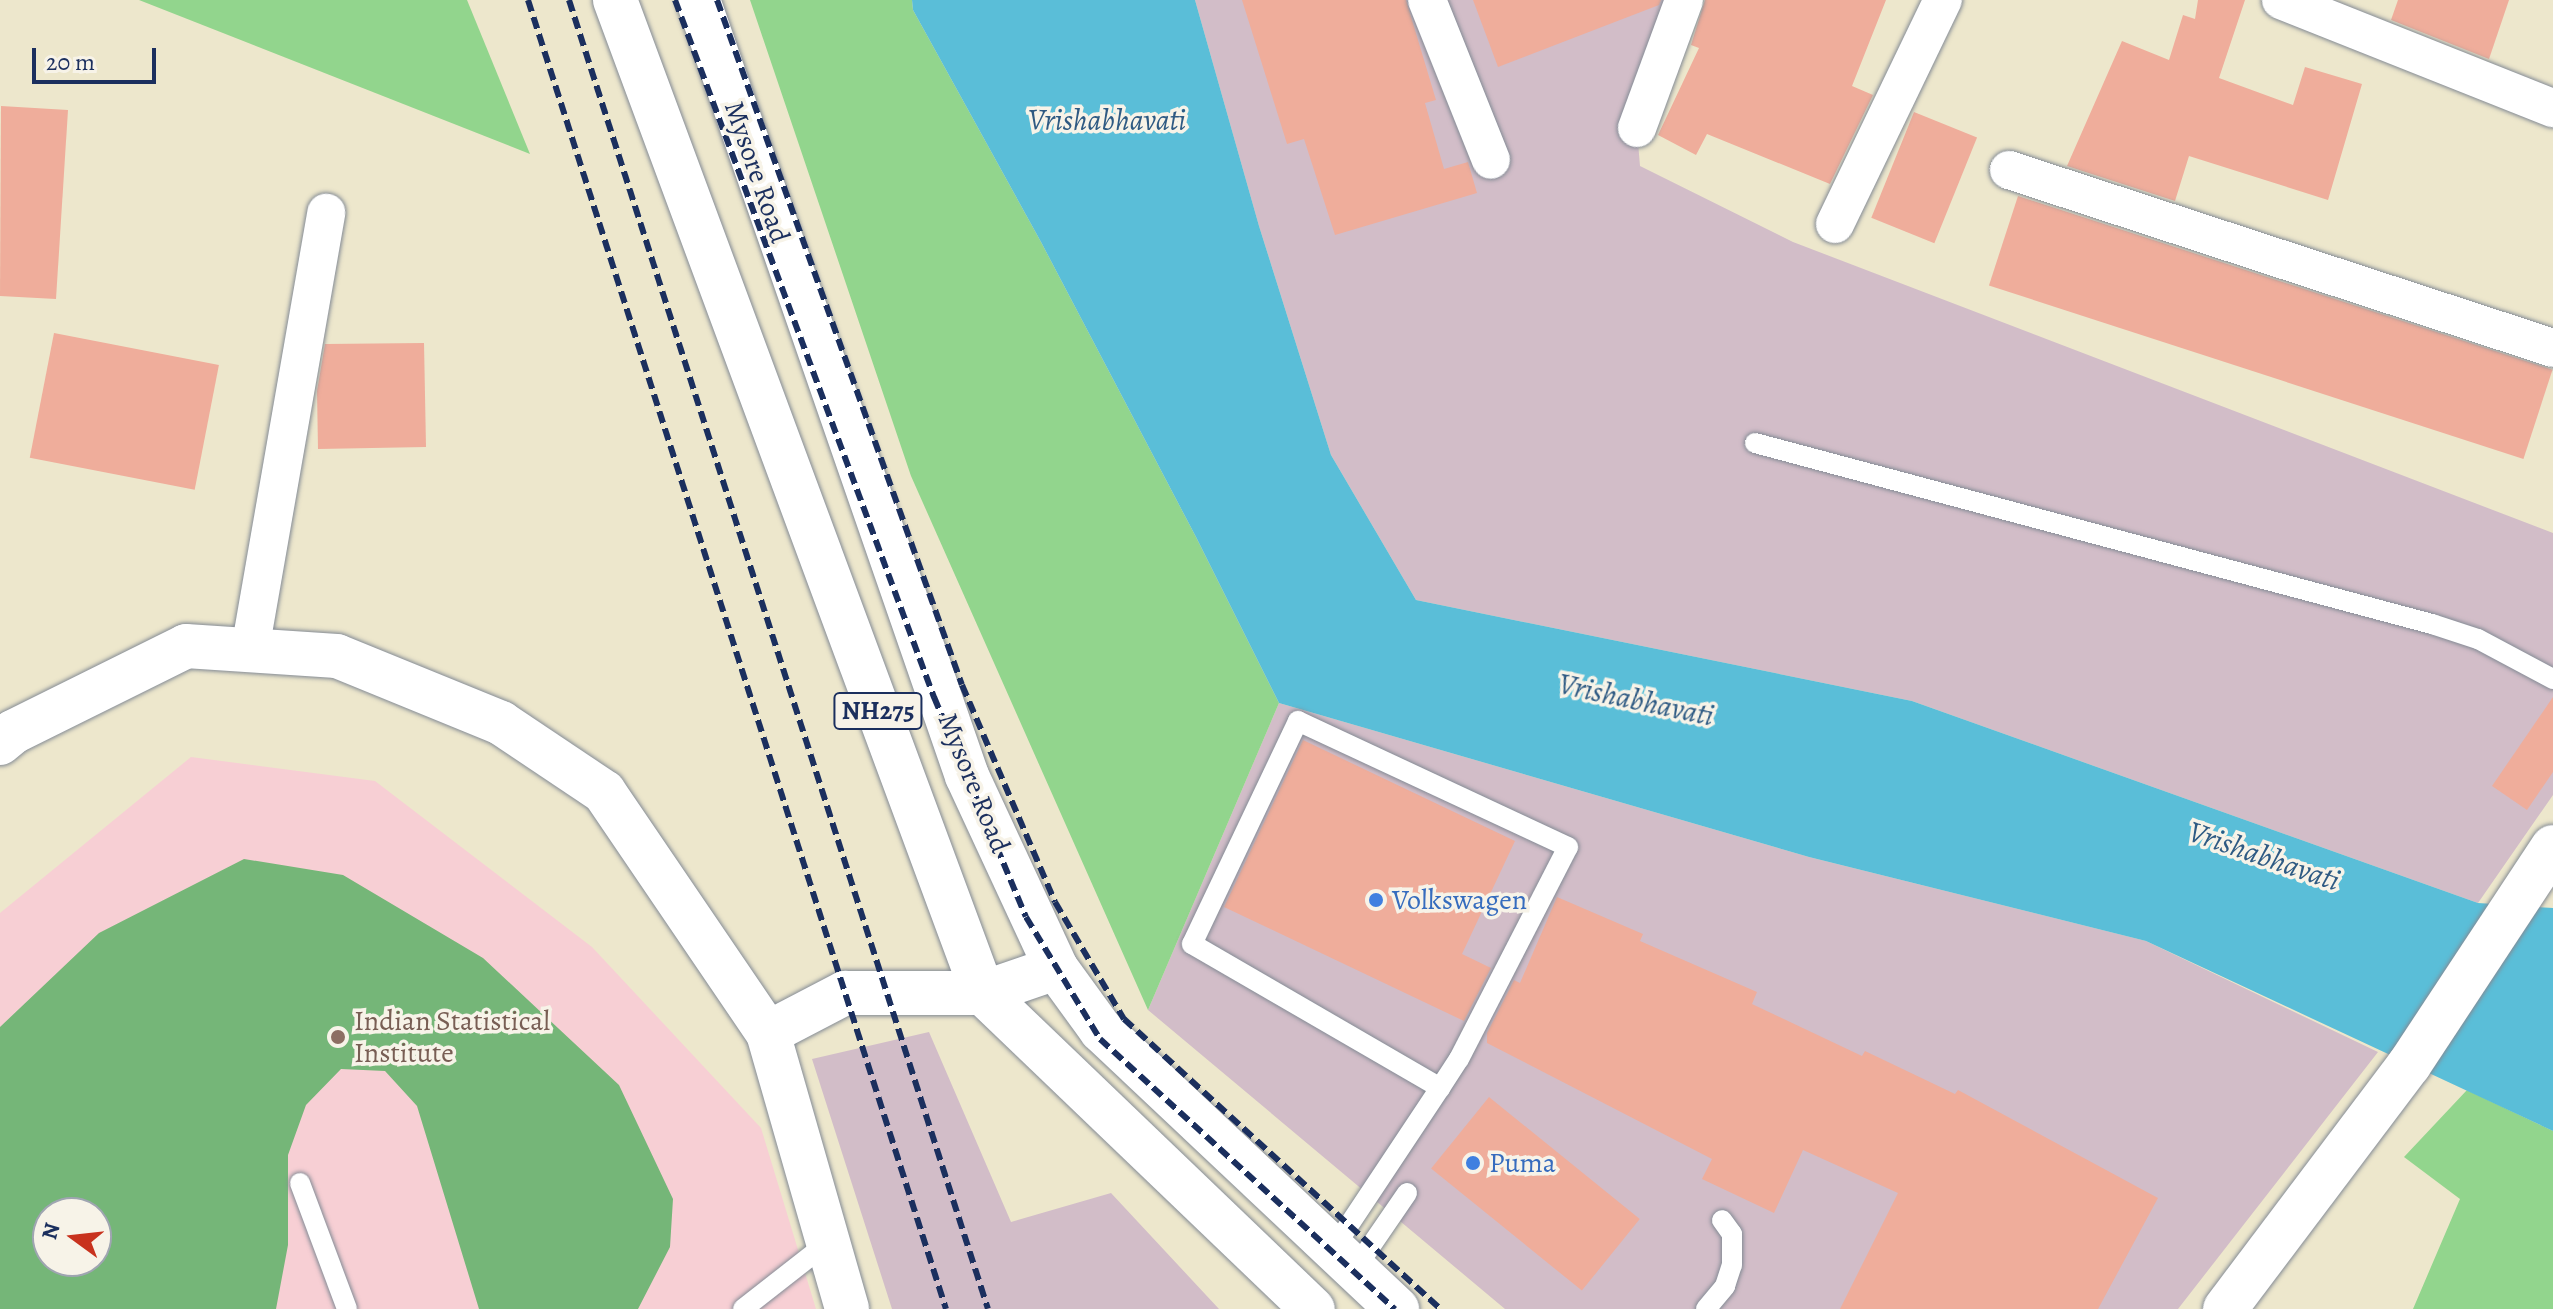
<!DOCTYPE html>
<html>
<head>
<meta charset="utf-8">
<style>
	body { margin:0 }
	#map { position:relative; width:2553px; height:1309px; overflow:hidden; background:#ede7cc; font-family:Alegreya,serif }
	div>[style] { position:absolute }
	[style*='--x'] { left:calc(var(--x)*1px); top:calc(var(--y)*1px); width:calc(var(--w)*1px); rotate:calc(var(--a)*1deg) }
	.built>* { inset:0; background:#f7cfd4 }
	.industrial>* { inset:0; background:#d2bdc8 }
	.green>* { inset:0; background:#92d58d }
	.forest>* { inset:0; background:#75b678 }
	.water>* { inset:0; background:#5abed8 }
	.building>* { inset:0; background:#efad9b; transform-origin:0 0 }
	.roads { filter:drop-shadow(0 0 2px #848b95) drop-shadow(0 0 2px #848b95) }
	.service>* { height:20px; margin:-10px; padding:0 10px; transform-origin:10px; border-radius:10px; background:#fff }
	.minor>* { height:38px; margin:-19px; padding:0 19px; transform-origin:19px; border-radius:19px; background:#fff }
	.tertiary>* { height:44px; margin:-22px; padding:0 22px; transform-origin:22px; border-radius:22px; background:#fff }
	.trunk>* { height:44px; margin:-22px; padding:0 22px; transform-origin:22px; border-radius:22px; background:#fff }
	.rail>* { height:6px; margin-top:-3px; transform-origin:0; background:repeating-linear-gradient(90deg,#1b2f5e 0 12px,transparent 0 18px) }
	.dots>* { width:22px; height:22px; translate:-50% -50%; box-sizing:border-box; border:4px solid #f7f3e8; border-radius:50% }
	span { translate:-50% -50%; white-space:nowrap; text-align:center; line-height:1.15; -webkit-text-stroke:7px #f7f3e8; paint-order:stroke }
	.shield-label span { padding:2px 6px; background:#f7f3e8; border:2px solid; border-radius:6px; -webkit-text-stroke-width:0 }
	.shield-label { font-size:26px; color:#1b2f5e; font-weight:700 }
	.street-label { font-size:28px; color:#1b2f5e }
	.shop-label { font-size:28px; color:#366cbe }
	.left { translate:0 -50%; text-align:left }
	.education-label { font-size:28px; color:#785e54 }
	.water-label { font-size:30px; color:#2e5a83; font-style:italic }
	.north { position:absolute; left:32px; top:1197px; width:80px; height:80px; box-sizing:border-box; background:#f7f3e8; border:2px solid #9fa5b1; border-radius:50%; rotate:285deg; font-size:22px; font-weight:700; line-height:32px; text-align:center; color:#1b2f5e }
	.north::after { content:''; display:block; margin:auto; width:28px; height:36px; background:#c8321e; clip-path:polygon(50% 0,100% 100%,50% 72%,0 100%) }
	.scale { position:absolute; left:32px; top:48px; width:124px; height:36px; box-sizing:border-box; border:4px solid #1b2f5e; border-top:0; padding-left:10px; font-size:24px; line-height:28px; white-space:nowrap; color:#1b2f5e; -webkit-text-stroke:6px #f7f3e8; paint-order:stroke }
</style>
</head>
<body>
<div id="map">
	<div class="built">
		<div style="clip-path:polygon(evenodd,191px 757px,375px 781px,592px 947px,761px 1128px,816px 1309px,0 1309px,0 913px,191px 757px,48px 1213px,96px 1213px,96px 1261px,48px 1261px,48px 1213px)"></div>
	</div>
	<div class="industrial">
		<div style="clip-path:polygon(1195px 0,1672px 0,1634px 95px,1640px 166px,1793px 242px,2553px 533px,2553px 795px,2478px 903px,1912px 701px,1416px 600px,1331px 455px,1259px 226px)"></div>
		<div style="clip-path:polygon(1279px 703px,1809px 857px,2146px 941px,2378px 1052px,2178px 1309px,1505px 1309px,1148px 1010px)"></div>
		<div style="clip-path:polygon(929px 1032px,1011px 1222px,1111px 1193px,1219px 1309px,892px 1309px,812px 1059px)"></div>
	</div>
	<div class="green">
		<div style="clip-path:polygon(139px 0,467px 0,530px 154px)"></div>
		<div style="clip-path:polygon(750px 0,912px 0,913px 10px,1041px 242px,1196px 537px,1279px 703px,1148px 1010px,911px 476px)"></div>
		<div style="clip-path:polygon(2467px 1090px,2553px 1131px,2553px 1309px,2413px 1309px,2460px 1199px,2404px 1157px)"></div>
	</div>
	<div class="forest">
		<div style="clip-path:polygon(evenodd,244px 859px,343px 875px,483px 958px,619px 1085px,673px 1199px,670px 1247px,638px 1309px,479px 1309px,417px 1106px,385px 1071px,341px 1069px,306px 1105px,288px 1155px,288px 1245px,276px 1309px,0 1309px,0 1027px,99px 933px,244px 859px,48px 1213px,96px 1213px,96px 1261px,48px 1261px,48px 1213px)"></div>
	</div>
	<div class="water">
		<div style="clip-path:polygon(912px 0,1195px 0,1259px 226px,1331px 455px,1416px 600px,1912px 701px,2478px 903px,2553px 908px,2553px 1131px,2146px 941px,1809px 857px,1279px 703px,1196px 537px,1041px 242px,913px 10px)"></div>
	</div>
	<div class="building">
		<div style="clip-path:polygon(1242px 0,1406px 0,1436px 100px,1425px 103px,1444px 169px,1468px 162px,1477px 193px,1335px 235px,1304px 139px,1287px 144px)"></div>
		<div style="clip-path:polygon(1473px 0,1661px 0,1659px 5px,1498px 67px)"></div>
		<div style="clip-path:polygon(1705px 0,1886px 0,1852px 86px,1873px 95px,1830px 184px,1707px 134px,1696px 155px,1658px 135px,1699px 48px,1691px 45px)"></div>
		<div style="clip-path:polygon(2198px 0,2245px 0,2219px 78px,2293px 105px,2305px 67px,2362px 84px,2328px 200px,2189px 156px,2175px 201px,2067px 166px,2122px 41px,2169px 60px,2183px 15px,2195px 19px)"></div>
		<div style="clip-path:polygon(2398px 0,2509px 0,2489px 59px,2391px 20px)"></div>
		<div style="clip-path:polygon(1px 106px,68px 110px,56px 299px,0 296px)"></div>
		<div style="left:1914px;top:112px;width:68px;height:114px;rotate:22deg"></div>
		<div style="left:2018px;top:196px;width:562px;height:94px;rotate:18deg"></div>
		<div style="left:54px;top:333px;width:168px;height:127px;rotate:11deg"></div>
		<div style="clip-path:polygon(424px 343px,426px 447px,318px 449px,317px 391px,325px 344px)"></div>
		<div style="clip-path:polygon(2553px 697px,2553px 772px,2527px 810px,2492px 786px)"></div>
		<div style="clip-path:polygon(1303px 740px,1515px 841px,1462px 954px,1491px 968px,1464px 1021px,1224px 907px)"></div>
		<div style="clip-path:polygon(1557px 897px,1643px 934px,1640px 941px,1757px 992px,1752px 1004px,1862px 1056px,1865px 1051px,1955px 1094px,1958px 1090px,2158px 1198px,2098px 1309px,1840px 1309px,1898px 1193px,1803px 1150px,1774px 1213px,1702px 1179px,1712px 1159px,1487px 1043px,1487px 1033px,1514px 980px,1520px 983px)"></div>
		<div style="left:1489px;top:1097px;width:194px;height:92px;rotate:39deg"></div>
	</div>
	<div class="roads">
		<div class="service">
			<div style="--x:1755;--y:443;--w:701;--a:14.97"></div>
			<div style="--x:2432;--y:624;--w:48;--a:18.1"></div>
			<div style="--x:2478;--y:639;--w:85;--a:28.1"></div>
			<div style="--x:300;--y:1183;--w:134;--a:69.5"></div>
			<div style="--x:1333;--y:1249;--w:193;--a:-56.4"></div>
			<div style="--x:1440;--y:1088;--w:35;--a:-57"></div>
			<div style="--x:1459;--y:1059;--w:238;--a:-62.8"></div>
			<div style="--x:1568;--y:847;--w:298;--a:-155"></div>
			<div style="--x:1298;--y:721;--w:247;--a:115.4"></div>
			<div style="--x:1192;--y:944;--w:287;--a:30.1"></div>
			<div style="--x:1355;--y:1269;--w:92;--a:-55.6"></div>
			<div style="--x:743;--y:1309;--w:105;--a:-38.1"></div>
			<div style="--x:1706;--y:1309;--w:30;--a:-50"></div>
			<div style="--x:1725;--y:1286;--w:22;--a:-72"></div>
			<div style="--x:1732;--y:1265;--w:31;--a:-90"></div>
			<div style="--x:1732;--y:1234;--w:17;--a:-126"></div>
		</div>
		<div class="minor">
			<div style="--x:1427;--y:0;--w:172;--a:68.2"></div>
			<div style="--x:2281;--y:0;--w:293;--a:21.7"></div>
			<div style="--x:1637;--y:128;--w:136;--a:-69.8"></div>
			<div style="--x:2009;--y:170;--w:572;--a:18.12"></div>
			<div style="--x:1835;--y:224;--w:249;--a:-64.3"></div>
			<div style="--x:250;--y:650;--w:444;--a:-80.1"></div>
		</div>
		<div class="tertiary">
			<div style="--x:0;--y:743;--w:17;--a:-40"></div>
			<div style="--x:13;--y:732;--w:193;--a:-26.4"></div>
			<div style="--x:186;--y:646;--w:151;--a:3.8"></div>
			<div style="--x:337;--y:656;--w:177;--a:22.2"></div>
			<div style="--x:501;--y:723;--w:124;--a:33.8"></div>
			<div style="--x:604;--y:792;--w:292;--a:55.8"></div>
			<div style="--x:768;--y:1033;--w:87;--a:-27.5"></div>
			<div style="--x:845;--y:993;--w:138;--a:0"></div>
			<div style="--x:983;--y:993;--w:77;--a:-18.9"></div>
			<div style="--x:768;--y:1033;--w:287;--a:74"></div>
			<div style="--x:2225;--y:1309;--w:306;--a:-53"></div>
			<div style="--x:2409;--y:1065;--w:261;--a:-56.6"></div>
		</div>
		<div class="trunk">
			<div style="--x:615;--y:0;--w:1059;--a:69.67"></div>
			<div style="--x:983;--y:993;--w:457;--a:43.8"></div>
			<div style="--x:698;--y:0;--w:821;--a:70.88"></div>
			<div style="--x:967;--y:776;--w:212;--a:65.1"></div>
			<div style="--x:1056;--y:968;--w:77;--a:54"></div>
			<div style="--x:1101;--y:1030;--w:407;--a:43.3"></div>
		</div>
	</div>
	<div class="rail">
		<div style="--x:528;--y:0;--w:1374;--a:72.29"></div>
		<div style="--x:569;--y:0;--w:1374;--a:72.25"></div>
		<div style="--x:675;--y:0;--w:744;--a:69.62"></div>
		<div style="--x:934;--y:697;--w:238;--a:67.3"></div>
		<div style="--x:1026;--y:917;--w:143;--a:58.8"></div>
		<div style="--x:1100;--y:1039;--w:400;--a:42.5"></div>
		<div style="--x:717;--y:0;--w:727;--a:70.32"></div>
		<div style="--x:962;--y:685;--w:236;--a:66.8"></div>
		<div style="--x:1055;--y:902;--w:136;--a:59.5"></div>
		<div style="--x:1124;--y:1019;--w:430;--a:42.5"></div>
	</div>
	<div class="dots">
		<div style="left:1376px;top:900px;background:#3f7fe0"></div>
		<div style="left:338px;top:1037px;background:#8d6e63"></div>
		<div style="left:1473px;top:1163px;background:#3f7fe0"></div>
	</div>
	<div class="shield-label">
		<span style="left:878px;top:711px">NH275</span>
	</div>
	<div class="street-label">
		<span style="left:757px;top:172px;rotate:71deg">Mysore Road</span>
		<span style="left:974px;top:783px;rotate:68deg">Mysore Road</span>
	</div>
	<div class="shop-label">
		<span class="left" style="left:1392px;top:900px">Volkswagen</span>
		<span class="left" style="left:1489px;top:1163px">Puma</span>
	</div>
	<div class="education-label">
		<span class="left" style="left:354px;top:1037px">Indian Statistical<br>Institute</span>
	</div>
	<div class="water-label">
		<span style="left:1107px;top:120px">Vrishabhavati</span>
		<span style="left:1636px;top:700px;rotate:12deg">Vrishabhavati</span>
		<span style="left:2264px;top:856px;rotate:19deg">Vrishabhavati</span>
	</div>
	<div class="north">N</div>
	<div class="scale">20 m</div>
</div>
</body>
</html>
